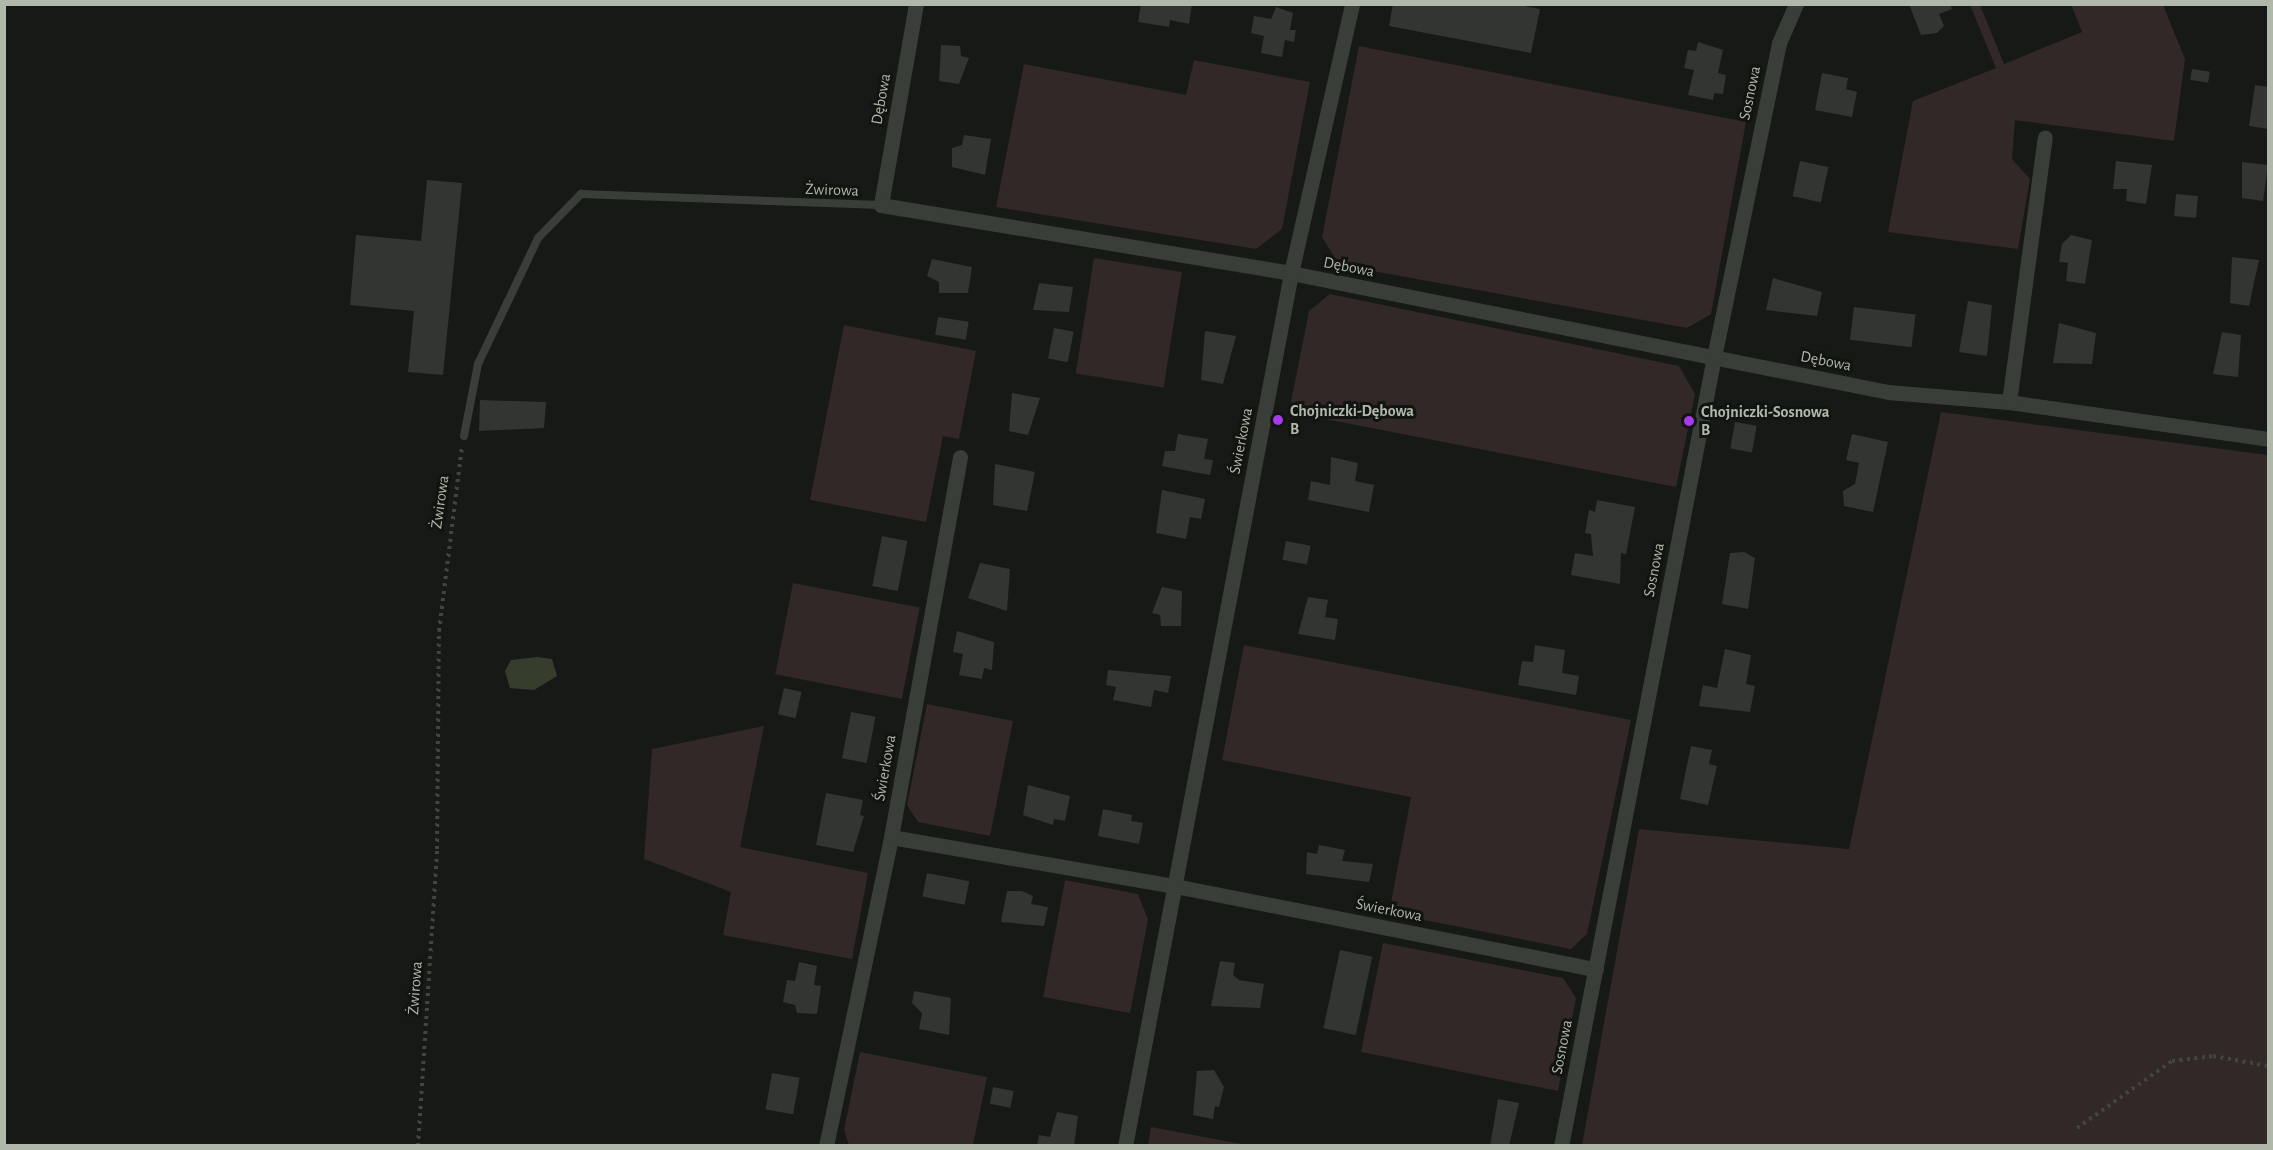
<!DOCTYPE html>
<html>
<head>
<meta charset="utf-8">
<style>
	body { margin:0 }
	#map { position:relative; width:2273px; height:1150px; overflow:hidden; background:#171917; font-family:"Alegreya Sans",sans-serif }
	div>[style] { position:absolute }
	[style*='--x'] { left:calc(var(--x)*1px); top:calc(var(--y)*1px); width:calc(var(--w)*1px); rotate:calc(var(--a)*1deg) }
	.green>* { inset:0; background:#312827; transform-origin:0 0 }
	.water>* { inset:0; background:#373d2d }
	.building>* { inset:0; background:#323532; transform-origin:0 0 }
	.path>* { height:4px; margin-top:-2px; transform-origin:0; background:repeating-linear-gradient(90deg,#40453e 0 3px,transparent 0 7.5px) }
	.lane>* { height:8px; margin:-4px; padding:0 4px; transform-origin:4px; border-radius:4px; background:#393e38 }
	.street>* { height:15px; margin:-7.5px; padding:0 7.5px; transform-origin:7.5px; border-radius:7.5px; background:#393e38 }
	.dots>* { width:16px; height:16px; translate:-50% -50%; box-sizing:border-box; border:3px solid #121412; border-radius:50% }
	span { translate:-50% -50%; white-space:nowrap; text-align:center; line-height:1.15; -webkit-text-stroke:6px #121412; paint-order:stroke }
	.street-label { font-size:16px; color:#afb8a9 }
	.poi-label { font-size:16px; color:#afb8a9; font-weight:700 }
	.left { translate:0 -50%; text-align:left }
	.frame { position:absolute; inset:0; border:6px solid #afb8a9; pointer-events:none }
</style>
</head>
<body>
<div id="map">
	<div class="green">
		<div style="clip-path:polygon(1970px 5px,1980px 5px,2004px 64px,2082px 32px,2071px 4px,2163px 5px,2185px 59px,2174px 141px,2015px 120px,2012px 159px,2030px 179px,2018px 249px,1888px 232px,1913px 101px,1996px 68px)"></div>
		<div style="clip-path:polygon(1359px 46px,1746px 122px,1711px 314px,1687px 328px,1339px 265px,1322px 237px)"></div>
		<div style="clip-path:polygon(1194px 60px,1310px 82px,1282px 229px,1256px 249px,996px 207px,1024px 64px,1186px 95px)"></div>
		<div style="left:1094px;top:258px;width:89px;height:117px;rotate:9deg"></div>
		<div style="clip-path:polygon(1330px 294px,1679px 366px,1695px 394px,1676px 487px,1289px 412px,1309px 311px)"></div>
		<div style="clip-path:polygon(844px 325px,976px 351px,959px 439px,943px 436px,926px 522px,810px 500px)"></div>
		<div style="clip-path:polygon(1941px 412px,2268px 455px,2268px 1145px,1582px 1145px,1639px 829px,1849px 849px)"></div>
		<div style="left:793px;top:583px;width:129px;height:93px;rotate:11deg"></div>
		<div style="clip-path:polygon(1244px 645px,1631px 720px,1587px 934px,1571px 949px,1389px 913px,1411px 797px,1222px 760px)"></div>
		<div style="clip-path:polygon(927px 704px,1013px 721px,990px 836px,918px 822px,907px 805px)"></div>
		<div style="clip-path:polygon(764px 726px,740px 847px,868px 873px,852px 959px,723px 935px,731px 892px,644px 859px,652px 749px)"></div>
		<div style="clip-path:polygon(1065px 880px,1138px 894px,1148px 920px,1130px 1013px,1043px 997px)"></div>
		<div style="clip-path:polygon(1383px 943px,1563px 978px,1576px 998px,1558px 1091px,1361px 1052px)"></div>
		<div style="clip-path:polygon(860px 1052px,987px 1077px,973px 1145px,849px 1145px,844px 1130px)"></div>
		<div style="clip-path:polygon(1151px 1127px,1247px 1145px,1148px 1145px)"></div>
	</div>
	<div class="water">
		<div style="clip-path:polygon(537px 657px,552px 659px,557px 676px,534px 690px,510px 688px,505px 671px,511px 660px)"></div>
	</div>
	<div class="building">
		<div style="clip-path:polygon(1141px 4px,1192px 4px,1189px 24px,1170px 20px,1169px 27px,1138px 22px)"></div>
		<div style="clip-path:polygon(1393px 4px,1514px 4px,1540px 9px,1531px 53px,1389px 26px)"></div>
		<div style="clip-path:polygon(1909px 4px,1950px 4px,1952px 9px,1939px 14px,1944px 26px,1937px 33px,1921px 35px)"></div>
		<div style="clip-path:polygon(1276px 7px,1293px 13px,1290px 30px,1296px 30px,1294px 42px,1285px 40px,1282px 57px,1261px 53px,1264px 36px,1251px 33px,1254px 16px,1271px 19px)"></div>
		<div style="clip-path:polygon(1698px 42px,1723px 50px,1718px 73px,1726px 75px,1723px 94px,1714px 93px,1713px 100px,1688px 95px,1694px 70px,1684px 68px,1688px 50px,1696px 51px)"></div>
		<div style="clip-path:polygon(941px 45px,960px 46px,961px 56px,969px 58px,959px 84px,939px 81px)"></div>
		<div style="left:2192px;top:69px;width:18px;height:11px;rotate:9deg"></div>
		<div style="clip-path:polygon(1822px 73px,1848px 78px,1846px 89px,1857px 92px,1852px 117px,1815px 110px)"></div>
		<div style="clip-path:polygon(2255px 85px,2268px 87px,2268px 129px,2249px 126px)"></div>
		<div style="clip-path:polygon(964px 135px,991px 139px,985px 175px,952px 167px,952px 148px,962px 145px)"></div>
		<div style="left:1800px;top:161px;width:29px;height:36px;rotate:12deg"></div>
		<div style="clip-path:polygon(2116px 161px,2152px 165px,2146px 204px,2126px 201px,2127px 189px,2113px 189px)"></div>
		<div style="clip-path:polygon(2242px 162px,2268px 165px,2263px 201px,2242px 198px)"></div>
		<div style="clip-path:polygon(427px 180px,462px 183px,443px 375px,408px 372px,414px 311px,350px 305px,356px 235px,421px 241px)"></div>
		<div style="left:2176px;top:194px;width:22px;height:22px;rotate:5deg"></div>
		<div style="clip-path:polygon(2071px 235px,2092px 240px,2085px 284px,2066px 281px,2068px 263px,2059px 262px,2062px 244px)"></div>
		<div style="clip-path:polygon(2232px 257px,2259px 260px,2249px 306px,2230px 303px)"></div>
		<div style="clip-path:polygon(932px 259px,972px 267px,968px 293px,939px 293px,939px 282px,927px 276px)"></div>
		<div style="clip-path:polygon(1773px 278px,1822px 292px,1817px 316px,1766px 310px)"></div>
		<div style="clip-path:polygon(1039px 283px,1073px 287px,1069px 312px,1033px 310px)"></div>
		<div style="clip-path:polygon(1968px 301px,1992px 305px,1987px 356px,1959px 352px)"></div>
		<div style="left:1854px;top:307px;width:62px;height:33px;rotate:7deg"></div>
		<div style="left:938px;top:317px;width:31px;height:18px;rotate:9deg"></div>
		<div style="clip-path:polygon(2059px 323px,2096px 333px,2092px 364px,2053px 363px)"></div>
		<div style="left:1054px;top:328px;width:20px;height:31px;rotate:11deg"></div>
		<div style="clip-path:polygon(1205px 331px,1236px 336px,1223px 384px,1201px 380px)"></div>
		<div style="clip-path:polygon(2222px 332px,2241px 335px,2238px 377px,2213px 374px)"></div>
		<div style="clip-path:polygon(1012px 393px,1040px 398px,1028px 435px,1009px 431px)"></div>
		<div style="clip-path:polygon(480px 400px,546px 402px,544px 428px,479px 431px)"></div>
		<div style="left:1735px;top:422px;width:22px;height:27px;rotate:10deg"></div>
		<div style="clip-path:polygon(1178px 434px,1208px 439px,1204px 459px,1213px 460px,1210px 475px,1162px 466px,1165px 451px,1175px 451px)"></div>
		<div style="clip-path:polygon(1852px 434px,1888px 442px,1873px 512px,1844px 506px,1843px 491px,1855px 484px,1859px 463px,1846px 460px)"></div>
		<div style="clip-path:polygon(1331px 457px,1358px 463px,1355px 481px,1374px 485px,1369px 512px,1308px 500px,1311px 481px,1330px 485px)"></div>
		<div style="clip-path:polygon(995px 464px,1035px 472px,1027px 511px,993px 505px)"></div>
		<div style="clip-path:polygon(1162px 490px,1205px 499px,1201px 519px,1190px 517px,1186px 539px,1156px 533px)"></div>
		<div style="clip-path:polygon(1597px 500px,1635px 507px,1626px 554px,1621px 553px,1620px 584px,1571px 575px,1575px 553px,1593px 556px,1591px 534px,1585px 533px,1589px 510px,1595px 512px)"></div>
		<div style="left:882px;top:536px;width:26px;height:51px;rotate:11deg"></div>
		<div style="left:1286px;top:541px;width:25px;height:19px;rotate:11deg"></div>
		<div style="clip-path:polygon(1744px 552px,1755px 558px,1748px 609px,1722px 604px,1730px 553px)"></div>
		<div style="clip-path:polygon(980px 563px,1010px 569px,1007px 611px,968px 598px)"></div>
		<div style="clip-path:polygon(1162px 587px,1182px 591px,1181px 626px,1161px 626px,1160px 615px,1152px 613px)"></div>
		<div style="clip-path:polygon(1308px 597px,1328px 600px,1325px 617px,1338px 619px,1335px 640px,1298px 634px)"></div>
		<div style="clip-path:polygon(957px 631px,994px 642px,992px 670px,984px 668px,982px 679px,959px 675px,963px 654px,953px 652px)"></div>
		<div style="clip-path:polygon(1535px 645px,1565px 650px,1562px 673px,1579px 676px,1576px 695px,1518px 685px,1522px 661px,1533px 662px)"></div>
		<div style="clip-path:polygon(1725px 649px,1751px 655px,1746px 684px,1755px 686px,1750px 712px,1699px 706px,1703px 685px,1717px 688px)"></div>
		<div style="clip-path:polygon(1108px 670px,1171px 676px,1168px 693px,1154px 690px,1151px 707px,1113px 700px,1116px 687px,1106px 685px)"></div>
		<div style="left:784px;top:688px;width:18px;height:27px;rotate:13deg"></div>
		<div style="left:851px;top:712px;width:25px;height:47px;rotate:11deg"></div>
		<div style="clip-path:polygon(1691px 746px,1712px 750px,1709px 764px,1717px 766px,1708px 805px,1680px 799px)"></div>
		<div style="clip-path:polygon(1028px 785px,1070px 796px,1065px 821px,1054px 819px,1053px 825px,1023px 815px)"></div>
		<div style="clip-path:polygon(826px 793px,863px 800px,860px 815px,864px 816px,853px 852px,816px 845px)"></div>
		<div style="clip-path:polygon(1103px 809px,1132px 815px,1131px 821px,1143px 823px,1139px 844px,1098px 836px)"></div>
		<div style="clip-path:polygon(1319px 845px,1345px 850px,1342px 861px,1373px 864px,1369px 882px,1306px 874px,1307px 852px,1317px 854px)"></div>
		<div style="left:927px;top:873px;width:43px;height:24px;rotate:11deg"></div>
		<div style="clip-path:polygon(1007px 891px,1022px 891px,1033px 896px,1031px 904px,1048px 907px,1044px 926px,1001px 922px)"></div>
		<div style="left:1340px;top:950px;width:33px;height:80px;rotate:12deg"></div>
		<div style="clip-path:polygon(1220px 961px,1235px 963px,1233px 975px,1239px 980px,1264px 984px,1260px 1008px,1211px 1006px)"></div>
		<div style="clip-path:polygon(799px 962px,817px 966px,814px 985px,821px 986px,817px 1014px,797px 1013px,795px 1005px,783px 1002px,787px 980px,795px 981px)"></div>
		<div style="clip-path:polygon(914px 991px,951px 998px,949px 1035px,919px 1029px,922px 1013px,912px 1003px)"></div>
		<div style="clip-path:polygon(1214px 1070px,1224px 1087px,1219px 1107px,1215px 1106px,1213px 1119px,1193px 1115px,1197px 1071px)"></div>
		<div style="left:772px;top:1073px;width:28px;height:37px;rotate:10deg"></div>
		<div style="left:993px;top:1087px;width:21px;height:17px;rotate:11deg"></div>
		<div style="clip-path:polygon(1498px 1099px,1519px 1103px,1509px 1146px,1490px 1146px)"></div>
		<div style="clip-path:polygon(1057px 1112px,1078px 1116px,1074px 1146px,1037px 1146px,1039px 1135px,1050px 1137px)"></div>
	</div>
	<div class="path">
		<div style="--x:2077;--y:1128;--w:116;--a:-35.2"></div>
		<div style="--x:2172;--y:1061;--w:41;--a:-7"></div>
		<div style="--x:2213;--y:1056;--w:56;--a:10.3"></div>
		<div style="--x:418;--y:1146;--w:298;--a:-86.3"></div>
		<div style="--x:437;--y:849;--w:218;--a:-89.5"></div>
		<div style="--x:439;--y:631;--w:186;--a:-82.9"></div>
	</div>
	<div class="lane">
		<div style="--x:464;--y:436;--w:73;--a:-79"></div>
		<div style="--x:478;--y:364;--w:140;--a:-64.5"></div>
		<div style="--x:538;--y:238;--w:62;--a:-45.7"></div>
		<div style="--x:581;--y:194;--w:300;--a:2.1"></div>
	</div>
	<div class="street">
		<div style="--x:916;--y:4;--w:204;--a:99.9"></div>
		<div style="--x:881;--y:205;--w:416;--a:9.4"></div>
		<div style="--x:1291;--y:273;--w:609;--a:11.27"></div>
		<div style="--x:1888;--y:392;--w:121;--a:4.7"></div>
		<div style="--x:2009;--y:402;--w:262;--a:8.1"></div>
		<div style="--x:2009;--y:402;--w:267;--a:-82.3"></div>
		<div style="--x:891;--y:837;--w:288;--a:9.8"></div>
		<div style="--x:1175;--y:886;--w:429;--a:11.2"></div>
		<div style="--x:826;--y:1146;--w:316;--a:-78.1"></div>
		<div style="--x:891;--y:837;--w:386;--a:-79.7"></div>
		<div style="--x:1125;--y:1146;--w:889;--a:-79.23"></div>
		<div style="--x:1291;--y:273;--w:276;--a:-77.2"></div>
		<div style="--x:1561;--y:1146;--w:804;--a:-79.03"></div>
		<div style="--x:1714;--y:357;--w:321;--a:-78.3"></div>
		<div style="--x:1779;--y:43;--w:43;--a:-66.4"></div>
	</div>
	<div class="dots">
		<div style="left:1278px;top:420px;background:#a53bed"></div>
		<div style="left:1689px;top:421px;background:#a53bed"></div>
	</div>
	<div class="street-label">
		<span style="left:1750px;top:93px;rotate:-78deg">Sosnowa</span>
		<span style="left:881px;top:99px;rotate:-80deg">Dębowa</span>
		<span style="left:832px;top:190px;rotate:2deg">Żwirowa</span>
		<span style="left:1349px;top:267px;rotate:11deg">Dębowa</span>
		<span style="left:1826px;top:361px;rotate:11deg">Dębowa</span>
		<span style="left:1241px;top:441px;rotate:-79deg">Świerkowa</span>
		<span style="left:440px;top:502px;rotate:-82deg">Żwirowa</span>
		<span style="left:1654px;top:570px;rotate:-79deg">Sosnowa</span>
		<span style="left:885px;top:768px;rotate:-80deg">Świerkowa</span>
		<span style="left:1389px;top:910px;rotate:11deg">Świerkowa</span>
		<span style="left:415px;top:988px;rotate:-86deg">Żwirowa</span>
		<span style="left:1562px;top:1047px;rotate:-79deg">Sosnowa</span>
	</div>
	<div class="poi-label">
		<span class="left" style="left:1290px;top:420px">Chojniczki-Dębowa<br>B</span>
		<span class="left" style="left:1701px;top:421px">Chojniczki-Sosnowa<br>B</span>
	</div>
	<div class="frame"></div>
</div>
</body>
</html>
